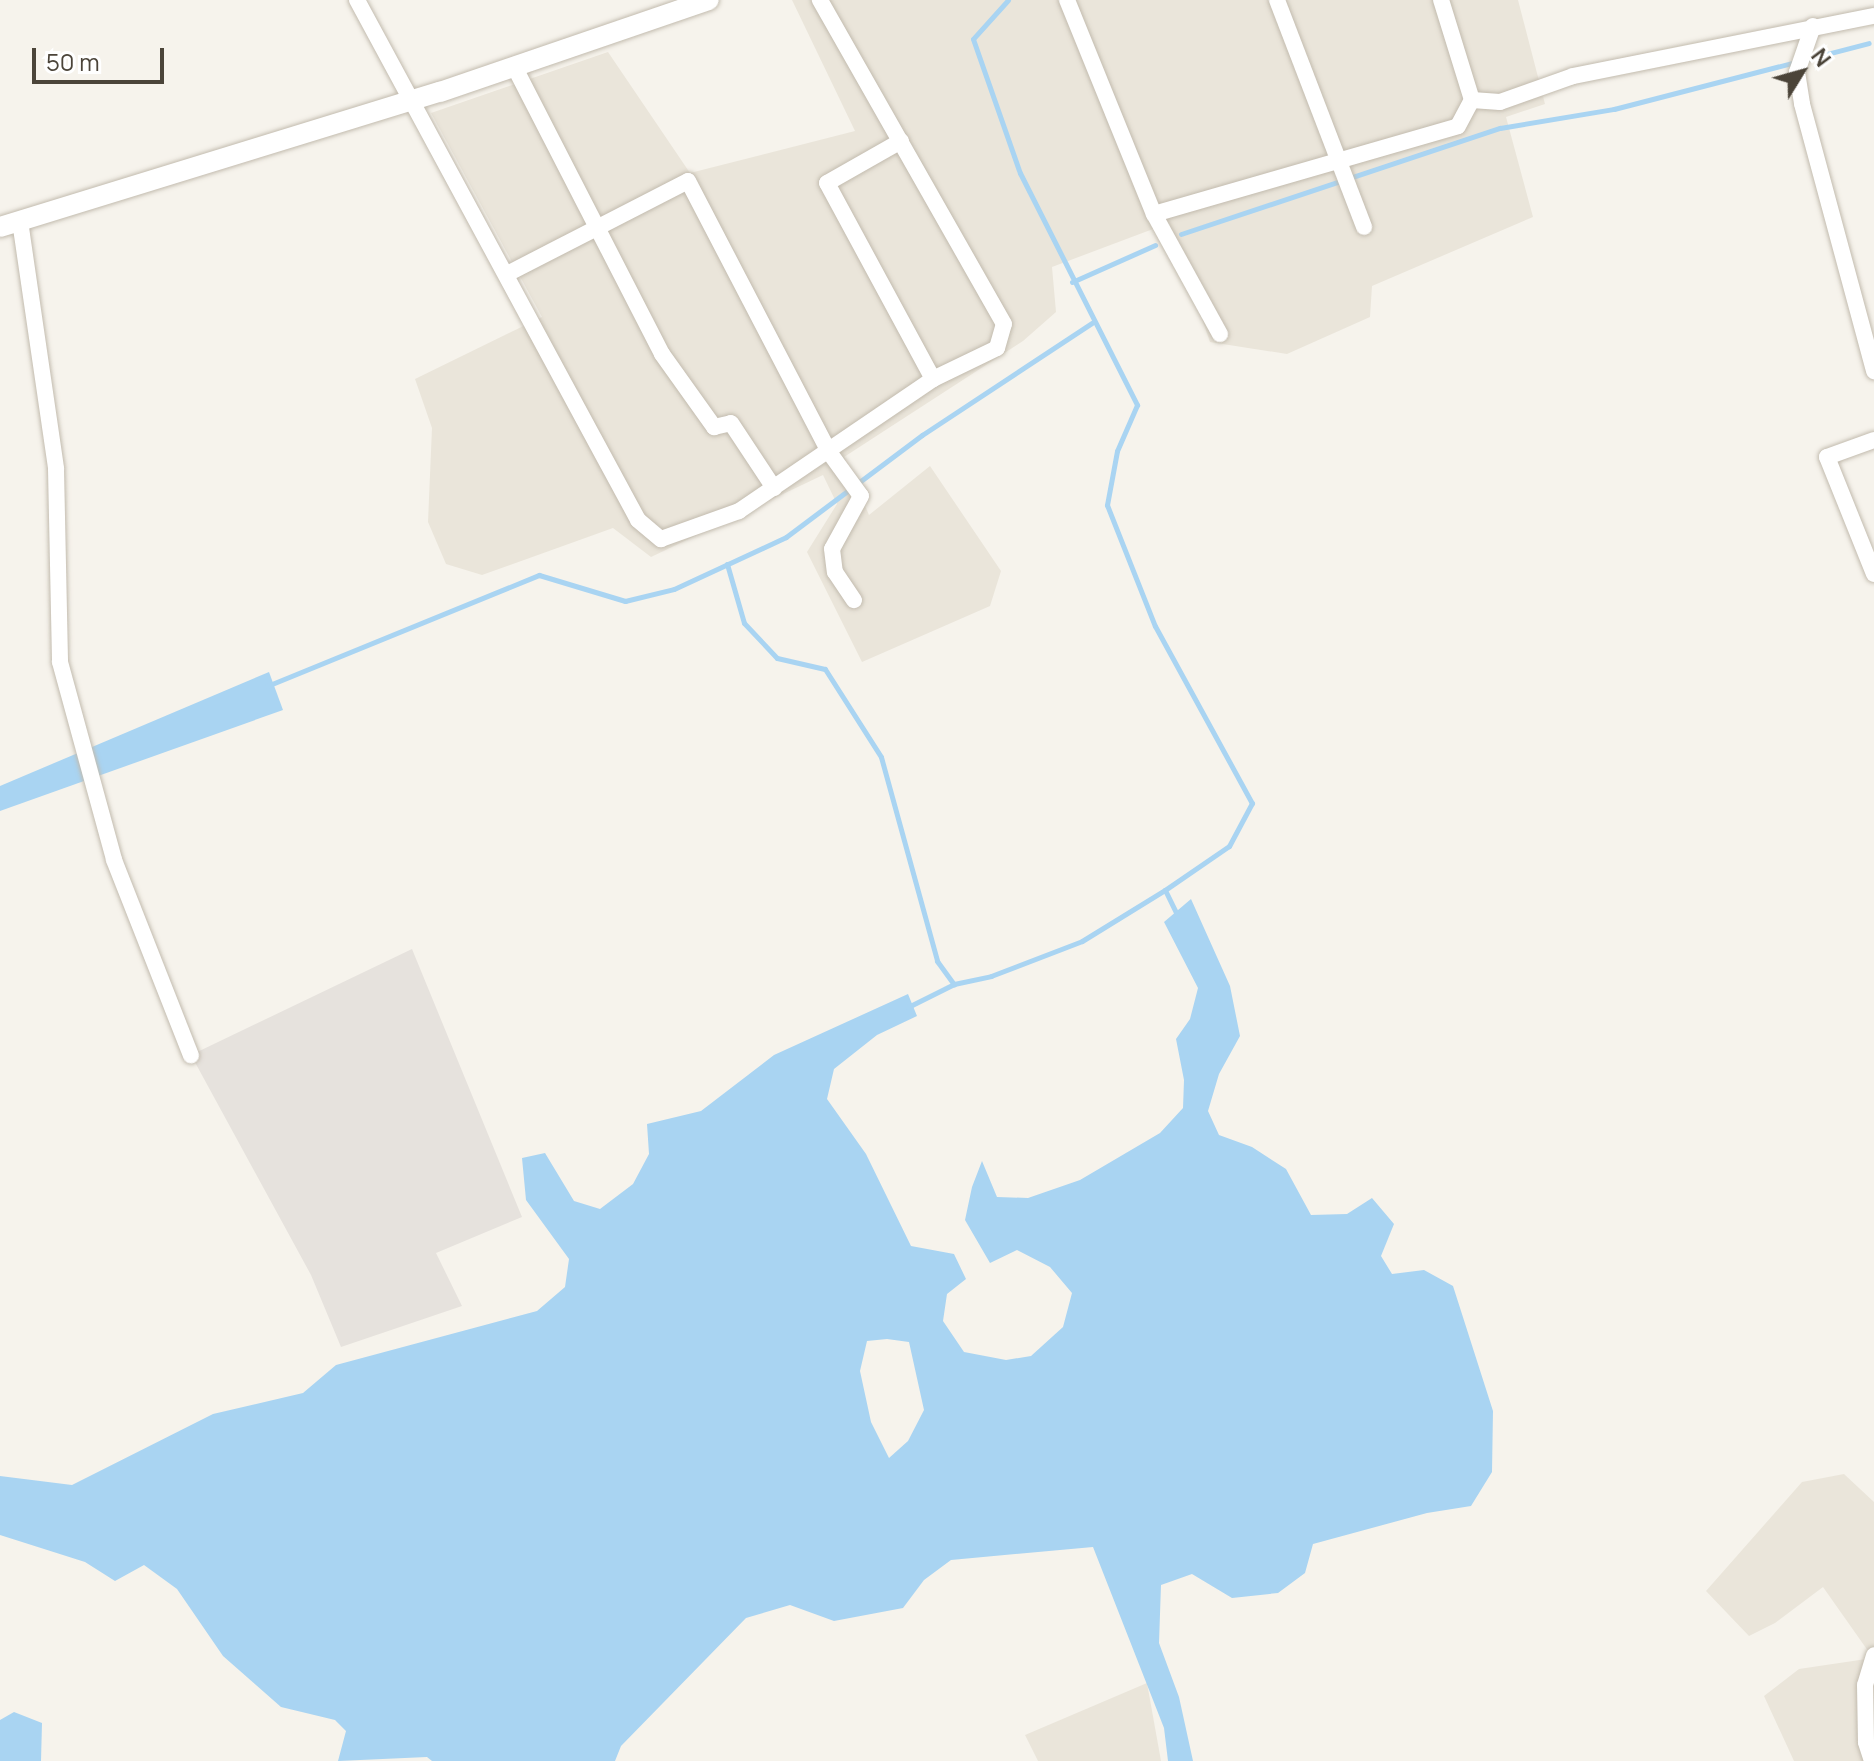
<!DOCTYPE html>
<html>
<head>
<meta charset="utf-8">
<style>
	body { margin:0 }
	#map { position:relative; width:1874px; height:1761px; overflow:hidden; background:#f6f3ec; font-family:Manrope,sans-serif }
	div>[style] { position:absolute }
	[style*='--x'] { left:calc(var(--x)*1px); top:calc(var(--y)*1px); width:calc(var(--w)*1px); rotate:calc(var(--a)*1deg) }
	.residential>* { inset:0; background:#eae5da }
	.industrial>* { inset:0; background:#e6e2dd }
	.water>* { inset:0; background:#a9d4f2 }
	.stream>* { height:5px; margin:-2.5px; padding:0 2.5px; transform-origin:2.5px; border-radius:2.5px; background:#a9d4f2 }
	.roads { filter:drop-shadow(0 0 2px #c2bbae) drop-shadow(0 0 2px #c2bbae) }
	.minor>* { height:16px; margin:-8px; padding:0 8px; transform-origin:8px; border-radius:8px; background:#fff }
	.tertiary>* { height:20px; margin:-10px; padding:0 10px; transform-origin:10px; border-radius:10px; background:#fff }
	span { translate:-50% -50%; white-space:nowrap; text-align:center; line-height:1.15; -webkit-text-stroke:6px #fff; paint-order:stroke }
	.north { position:absolute; left:1762px; top:32px; width:80px; height:80px; -webkit-text-stroke:6px #fff; paint-order:stroke; rotate:53deg; font-size:22px; font-weight:700; line-height:32px; text-align:center; color:#4b4439 }
	.north::after { content:''; display:block; margin:auto; width:28px; height:36px; background:#4b4439; clip-path:polygon(50% 0,100% 100%,50% 72%,0 100%) }
	.scale { position:absolute; left:32px; top:48px; width:132px; height:36px; box-sizing:border-box; border:4px solid #4b4439; border-top:0; padding-left:10px; font-size:24px; line-height:28px; white-space:nowrap; color:#4b4439; -webkit-text-stroke:6px #fff; paint-order:stroke }
</style>
</head>
<body>
<div id="map">
	<div class="residential">
		<div style="clip-path:polygon(792px 0,1518px 0,1545px 104px,1506px 117px,1533px 217px,1372px 286px,1370px 317px,1287px 354px,1210px 342px,1169px 223px,1052px 267px,1056px 312px,1023px 341px,844px 457px,869px 515px,930px 466px,1001px 571px,990px 606px,862px 662px,807px 552px,837px 504px,823px 475px,651px 557px,613px 528px,482px 575px,446px 564px,428px 522px,432px 428px,415px 379px,542px 317px,431px 113px,608px 52px,690px 173px,855px 131px)"></div>
		<div style="clip-path:polygon(1844px 1474px,1874px 1502px,1874px 1761px,1794px 1761px,1764px 1696px,1799px 1669px,1873px 1658px,1823px 1587px,1775px 1623px,1749px 1636px,1706px 1591px,1802px 1482px)"></div>
		<div style="clip-path:polygon(1147px 1683px,1161px 1761px,1038px 1761px,1025px 1735px)"></div>
	</div>
	<div class="industrial">
		<div style="clip-path:polygon(412px 949px,522px 1217px,436px 1253px,462px 1306px,341px 1347px,311px 1275px,191px 1055px)"></div>
	</div>
	<div class="water">
		<div style="clip-path:polygon(269px 672px,283px 710px,0 811px,0 786px)"></div>
		<div style="clip-path:polygon(evenodd,1191px 899px,1230px 986px,1240px 1036px,1219px 1074px,1208px 1111px,1219px 1135px,1252px 1147px,1286px 1169px,1311px 1215px,1347px 1214px,1372px 1198px,1394px 1224px,1381px 1256px,1392px 1274px,1424px 1270px,1453px 1286px,1493px 1411px,1492px 1472px,1471px 1506px,1427px 1513px,1313px 1544px,1305px 1573px,1278px 1593px,1232px 1598px,1192px 1574px,1161px 1585px,1159px 1643px,1179px 1697px,1193px 1761px,1168px 1761px,1164px 1728px,1093px 1547px,951px 1560px,924px 1580px,903px 1608px,834px 1621px,790px 1605px,746px 1618px,621px 1746px,615px 1761px,432px 1761px,427px 1757px,338px 1761px,346px 1731px,335px 1720px,281px 1707px,223px 1656px,177px 1589px,144px 1565px,115px 1581px,85px 1562px,0 1535px,0 1476px,72px 1485px,213px 1414px,303px 1393px,336px 1365px,537px 1311px,565px 1287px,569px 1259px,526px 1200px,522px 1158px,545px 1153px,574px 1201px,600px 1209px,633px 1184px,649px 1154px,647px 1124px,701px 1111px,774px 1055px,908px 994px,917px 1016px,877px 1035px,834px 1069px,827px 1099px,866px 1154px,911px 1246px,954px 1254px,966px 1279px,947px 1294px,943px 1321px,964px 1352px,1006px 1360px,1031px 1356px,1063px 1327px,1072px 1293px,1050px 1267px,1017px 1250px,990px 1263px,965px 1220px,972px 1187px,982px 1161px,997px 1197px,1028px 1198px,1080px 1180px,1160px 1133px,1183px 1108px,1184px 1080px,1176px 1039px,1190px 1019px,1198px 988px,1164px 922px,1191px 899px,887px 1339px,909px 1342px,924px 1410px,908px 1441px,889px 1458px,871px 1422px,860px 1371px,867px 1341px,887px 1339px)"></div>
		<div style="clip-path:polygon(14px 1712px,42px 1723px,41px 1761px,0 1761px,0 1720px)"></div>
	</div>
	<div class="stream">
		<div style="--x:1008;--y:0;--w:52;--a:131.9"></div>
		<div style="--x:973;--y:39;--w:142;--a:70.7"></div>
		<div style="--x:1020;--y:173;--w:260;--a:63.2"></div>
		<div style="--x:1137;--y:405;--w:50;--a:113.5"></div>
		<div style="--x:1117;--y:451;--w:55;--a:100.5"></div>
		<div style="--x:1107;--y:505;--w:130;--a:68.4"></div>
		<div style="--x:1155;--y:626;--w:202;--a:61.3"></div>
		<div style="--x:1252;--y:803;--w:49;--a:118.1"></div>
		<div style="--x:1229;--y:846;--w:78;--a:145.5"></div>
		<div style="--x:1165;--y:890;--w:30;--a:64"></div>
		<div style="--x:1181;--y:234;--w:336;--a:-18.4"></div>
		<div style="--x:1500;--y:128;--w:116;--a:-9.5"></div>
		<div style="--x:1614;--y:109;--w:263;--a:-14.5"></div>
		<div style="--x:1072;--y:282;--w:91;--a:-24"></div>
		<div style="--x:727;--y:564;--w:61;--a:73.9"></div>
		<div style="--x:744;--y:623;--w:48;--a:46.7"></div>
		<div style="--x:777;--y:658;--w:49;--a:12.9"></div>
		<div style="--x:825;--y:669;--w:104;--a:57.5"></div>
		<div style="--x:881;--y:757;--w:212;--a:74.6"></div>
		<div style="--x:937;--y:961;--w:29;--a:54"></div>
		<div style="--x:954;--y:984;--w:38;--a:-12"></div>
		<div style="--x:991;--y:976;--w:97;--a:-21"></div>
		<div style="--x:1082;--y:941;--w:97;--a:-31.6"></div>
		<div style="--x:267;--y:686;--w:294;--a:-22.2"></div>
		<div style="--x:539;--y:575;--w:90;--a:16.8"></div>
		<div style="--x:625;--y:601;--w:50;--a:-13.8"></div>
		<div style="--x:674;--y:589;--w:123;--a:-24.9"></div>
		<div style="--x:786;--y:537;--w:170;--a:-36.9"></div>
		<div style="--x:922;--y:435;--w:204;--a:-33.4"></div>
		<div style="--x:908;--y:1007;--w:51;--a:-26.6"></div>
	</div>
	<div class="roads">
		<div class="minor">
			<div style="--x:357;--y:0;--w:591;--a:61.61"></div>
			<div style="--x:638;--y:520;--w:30;--a:40"></div>
			<div style="--x:661;--y:539;--w:83;--a:-19.7"></div>
			<div style="--x:739;--y:511;--w:235;--a:-34.2"></div>
			<div style="--x:933;--y:379;--w:71;--a:-25.8"></div>
			<div style="--x:997;--y:348;--w:25;--a:-74"></div>
			<div style="--x:1004;--y:324;--w:373;--a:-119.6"></div>
			<div style="--x:1067;--y:0;--w:231;--a:67.9"></div>
			<div style="--x:1154;--y:214;--w:316;--a:-16.1"></div>
			<div style="--x:1458;--y:126;--w:30;--a:-62"></div>
			<div style="--x:1472;--y:100;--w:105;--a:-107.2"></div>
			<div style="--x:1277;--y:0;--w:243;--a:69"></div>
			<div style="--x:1813;--y:26;--w:49;--a:109.2"></div>
			<div style="--x:1797;--y:72;--w:32;--a:81"></div>
			<div style="--x:1802;--y:104;--w:277;--a:74.9"></div>
			<div style="--x:514;--y:66;--w:324;--a:62.8"></div>
			<div style="--x:662;--y:354;--w:90;--a:54.5"></div>
			<div style="--x:714;--y:427;--w:17;--a:-13"></div>
			<div style="--x:731;--y:423;--w:78;--a:56.5"></div>
			<div style="--x:1472;--y:100;--w:28;--a:4"></div>
			<div style="--x:1500;--y:102;--w:77;--a:-19.6"></div>
			<div style="--x:1573;--y:76;--w:307;--a:-11.3"></div>
			<div style="--x:901;--y:141;--w:85;--a:150.4"></div>
			<div style="--x:827;--y:183;--w:223;--a:61.6"></div>
			<div style="--x:1154;--y:214;--w:137;--a:61.2"></div>
			<div style="--x:20;--y:221;--w:251;--a:81.7"></div>
			<div style="--x:56;--y:469;--w:193;--a:88.8"></div>
			<div style="--x:60;--y:662;--w:205;--a:74.7"></div>
			<div style="--x:114;--y:860;--w:210;--a:68.5"></div>
			<div style="--x:509;--y:273;--w:201;--a:-27.2"></div>
			<div style="--x:688;--y:181;--w:305;--a:62.5"></div>
			<div style="--x:829;--y:452;--w:54;--a:54"></div>
			<div style="--x:861;--y:496;--w:60;--a:118.7"></div>
			<div style="--x:832;--y:549;--w:23;--a:83"></div>
			<div style="--x:835;--y:572;--w:34;--a:56"></div>
			<div style="--x:1874;--y:440;--w:50;--a:160.1"></div>
			<div style="--x:1827;--y:457;--w:126;--a:68.1"></div>
			<div style="--x:1872;--y:1761;--w:20;--a:-108"></div>
			<div style="--x:1866;--y:1742;--w:57;--a:-91"></div>
			<div style="--x:1865;--y:1685;--w:31;--a:-73"></div>
		</div>
		<div class="tertiary">
			<div style="--x:0;--y:227;--w:460;--a:-17.1"></div>
			<div style="--x:440;--y:92;--w:284;--a:-18.9"></div>
		</div>
	</div>
	<div class="north">N</div>
	<div class="scale">50 m</div>
</div>
</body>
</html>
